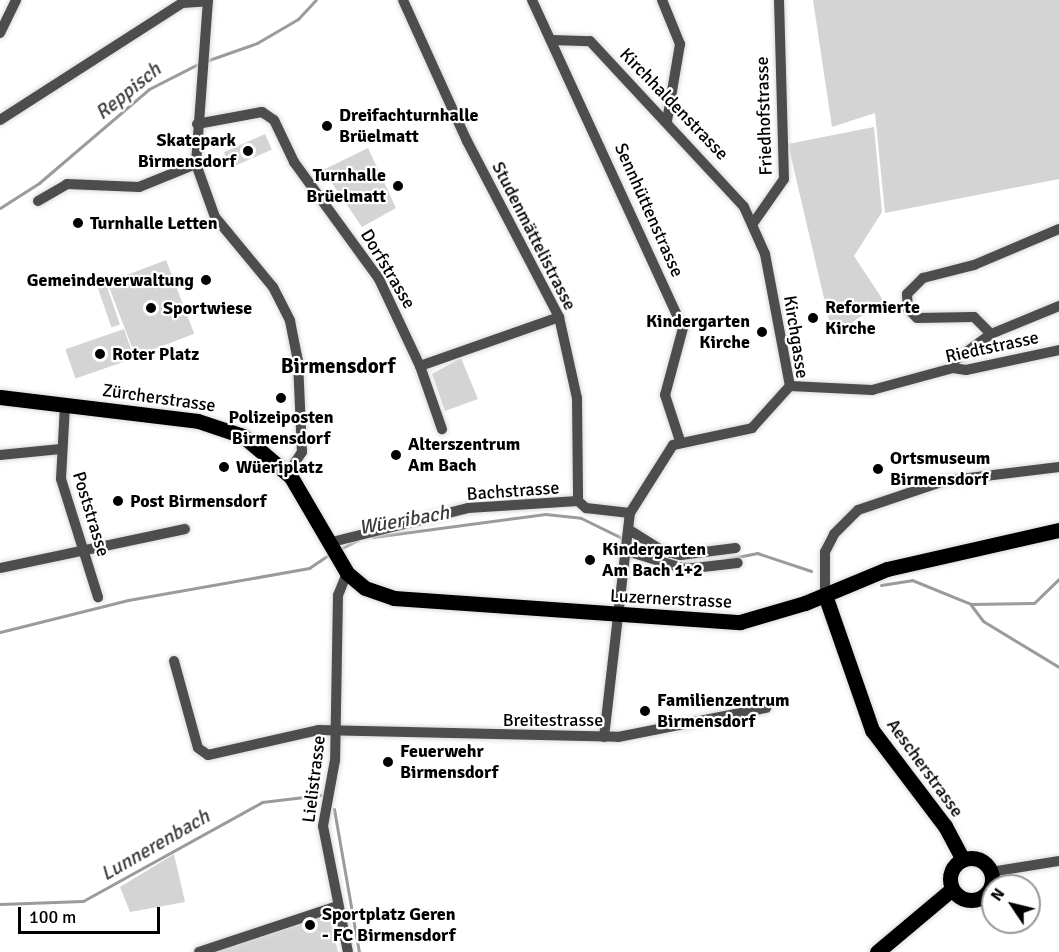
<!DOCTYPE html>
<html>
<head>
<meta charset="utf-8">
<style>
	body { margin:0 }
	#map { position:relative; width:1059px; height:952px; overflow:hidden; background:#fff; font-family:Signika,sans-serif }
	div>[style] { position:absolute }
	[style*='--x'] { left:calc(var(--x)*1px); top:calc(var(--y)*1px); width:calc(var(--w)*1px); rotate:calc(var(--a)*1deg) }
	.green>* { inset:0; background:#d4d4d4; transform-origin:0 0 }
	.stream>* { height:3px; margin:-1.5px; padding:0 1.5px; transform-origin:1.5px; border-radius:1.5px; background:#9b9b9b }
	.roads { filter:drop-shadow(0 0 2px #dbdbdb) drop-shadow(0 0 2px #dbdbdb) }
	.minor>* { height:10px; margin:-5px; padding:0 5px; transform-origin:5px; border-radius:5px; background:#4d4d4d }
	.major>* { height:15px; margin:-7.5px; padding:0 7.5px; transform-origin:7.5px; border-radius:7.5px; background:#000 }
	.major>.ring { margin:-7.5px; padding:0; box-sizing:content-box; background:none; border:15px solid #000; border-radius:50% }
	.dots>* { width:16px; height:16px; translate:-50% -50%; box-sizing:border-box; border:3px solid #fff; border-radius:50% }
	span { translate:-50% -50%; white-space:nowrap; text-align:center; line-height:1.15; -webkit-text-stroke:4.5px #fff; paint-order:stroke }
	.street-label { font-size:18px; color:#000 }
	.poi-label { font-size:18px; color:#000; font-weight:700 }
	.left { translate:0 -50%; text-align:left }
	.right { translate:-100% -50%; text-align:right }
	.water-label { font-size:20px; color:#3c3c3c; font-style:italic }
	.quarter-label { font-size:21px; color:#000; font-weight:700 }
	.north { position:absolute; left:981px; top:874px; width:60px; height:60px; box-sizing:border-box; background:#fff; border:2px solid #999; border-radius:50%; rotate:305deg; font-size:16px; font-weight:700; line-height:24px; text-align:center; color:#000 }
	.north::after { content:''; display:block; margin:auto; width:21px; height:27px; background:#000; clip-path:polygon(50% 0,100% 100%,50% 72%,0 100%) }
	.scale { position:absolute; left:18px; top:907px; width:142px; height:27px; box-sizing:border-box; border:3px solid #000; border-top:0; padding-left:8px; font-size:18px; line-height:21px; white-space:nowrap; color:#000; -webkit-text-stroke:4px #fff; paint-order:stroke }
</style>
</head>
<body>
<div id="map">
	<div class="green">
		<div style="clip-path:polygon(813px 0,1059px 0,1059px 179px,885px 213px,875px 113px,832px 127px)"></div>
		<div style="clip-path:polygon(874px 127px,882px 212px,854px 256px,883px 300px,833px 337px,788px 144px)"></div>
		<div style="left:265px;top:134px;width:17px;height:45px;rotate:66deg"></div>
		<div style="clip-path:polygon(368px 148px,396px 208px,362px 227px,323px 170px)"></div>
		<div style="left:166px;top:260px;width:79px;height:63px;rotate:69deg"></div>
		<div style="left:105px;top:281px;width:46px;height:9px;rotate:71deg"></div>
		<div style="left:124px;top:329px;width:31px;height:62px;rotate:71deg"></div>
		<div style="clip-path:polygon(461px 358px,478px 399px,445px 411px,432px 374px)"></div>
		<div style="clip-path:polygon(174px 854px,185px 902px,130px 912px,120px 887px)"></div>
		<div style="clip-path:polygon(329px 911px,338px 952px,213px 952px)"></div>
	</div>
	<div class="stream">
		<div style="--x:206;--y:61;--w:54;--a:-19.4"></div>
		<div style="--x:257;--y:43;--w:48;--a:-30.3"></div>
		<div style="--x:298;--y:19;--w:26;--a:-47"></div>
		<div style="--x:0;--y:208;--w:46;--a:-32.7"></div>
		<div style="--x:39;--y:183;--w:145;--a:-40.5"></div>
		<div style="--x:149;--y:89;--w:57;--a:-27"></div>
		<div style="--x:373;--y:537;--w:174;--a:-7.6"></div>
		<div style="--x:545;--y:514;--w:36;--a:6"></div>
		<div style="--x:581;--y:518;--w:48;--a:26"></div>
		<div style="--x:629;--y:542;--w:21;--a:29"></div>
		<div style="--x:340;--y:549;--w:20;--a:-27"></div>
		<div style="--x:727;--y:559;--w:31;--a:-11"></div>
		<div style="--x:757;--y:553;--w:57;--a:18.4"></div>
		<div style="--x:679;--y:563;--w:17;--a:0"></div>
		<div style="--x:881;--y:585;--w:31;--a:-9"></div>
		<div style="--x:912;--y:580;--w:64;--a:22.1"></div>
		<div style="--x:971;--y:604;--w:63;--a:-0.9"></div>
		<div style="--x:1034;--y:603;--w:35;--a:-44"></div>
		<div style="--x:971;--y:605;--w:20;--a:53"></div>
		<div style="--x:983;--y:621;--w:89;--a:31.2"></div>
		<div style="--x:0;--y:632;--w:132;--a:-14"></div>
		<div style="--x:128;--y:600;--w:184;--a:-10"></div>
		<div style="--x:309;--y:568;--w:27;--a:-34"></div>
		<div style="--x:334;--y:809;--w:145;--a:80.1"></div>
		<div style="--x:0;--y:904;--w:83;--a:-2.1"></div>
		<div style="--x:83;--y:901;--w:205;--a:-28.9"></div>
		<div style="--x:262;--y:802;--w:59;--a:-6.8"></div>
	</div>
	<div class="roads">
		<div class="minor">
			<div style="--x:208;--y:0;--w:164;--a:94.2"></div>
			<div style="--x:196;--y:164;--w:56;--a:70.3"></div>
			<div style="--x:215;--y:217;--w:91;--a:50.4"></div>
			<div style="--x:273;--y:287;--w:38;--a:63"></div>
			<div style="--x:290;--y:321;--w:41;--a:78.7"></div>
			<div style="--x:298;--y:361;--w:91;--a:87.5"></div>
			<div style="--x:302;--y:452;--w:25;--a:124"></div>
			<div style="--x:403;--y:0;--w:155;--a:65.6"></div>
			<div style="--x:467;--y:141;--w:199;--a:62.4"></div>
			<div style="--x:559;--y:317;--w:83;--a:77.5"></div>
			<div style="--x:577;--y:398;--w:103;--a:89.4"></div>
			<div style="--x:532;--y:0;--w:361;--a:65.3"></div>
			<div style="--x:683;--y:328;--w:69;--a:105"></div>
			<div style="--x:665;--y:395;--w:48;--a:71.9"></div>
			<div style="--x:662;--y:0;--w:48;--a:67.8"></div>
			<div style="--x:680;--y:44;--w:78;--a:99.6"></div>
			<div style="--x:0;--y:33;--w:37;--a:-64"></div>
			<div style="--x:552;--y:40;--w:38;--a:2"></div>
			<div style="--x:590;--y:41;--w:226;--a:47.1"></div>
			<div style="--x:744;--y:207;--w:51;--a:65.9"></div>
			<div style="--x:765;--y:254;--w:134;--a:79.3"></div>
			<div style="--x:0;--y:120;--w:216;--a:-32.7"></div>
			<div style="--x:182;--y:3;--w:26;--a:-4"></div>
			<div style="--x:197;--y:124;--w:66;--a:-10.5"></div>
			<div style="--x:262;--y:112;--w:14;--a:34"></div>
			<div style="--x:274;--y:120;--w:47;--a:64.5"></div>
			<div style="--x:294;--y:162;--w:145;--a:54"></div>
			<div style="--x:379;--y:279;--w:96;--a:64.8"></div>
			<div style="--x:420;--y:366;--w:67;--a:70.8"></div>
			<div style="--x:38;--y:201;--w:34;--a:-30"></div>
			<div style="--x:67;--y:184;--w:72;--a:2.4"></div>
			<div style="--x:139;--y:187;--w:61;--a:-22"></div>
			<div style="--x:754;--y:222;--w:52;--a:-55.1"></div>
			<div style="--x:784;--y:179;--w:179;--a:-91.6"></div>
			<div style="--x:991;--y:334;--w:24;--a:-135"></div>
			<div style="--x:974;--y:317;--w:57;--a:179"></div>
			<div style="--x:917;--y:318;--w:13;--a:-135"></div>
			<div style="--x:908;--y:309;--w:15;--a:-94"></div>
			<div style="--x:907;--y:294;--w:23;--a:-45"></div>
			<div style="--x:923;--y:278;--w:53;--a:-14.3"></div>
			<div style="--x:974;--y:265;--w:92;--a:-23"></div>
			<div style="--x:420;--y:366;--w:147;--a:-19.4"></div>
			<div style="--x:953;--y:368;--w:7;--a:-82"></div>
			<div style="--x:954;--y:361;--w:46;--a:-36.1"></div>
			<div style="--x:991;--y:334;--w:74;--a:-22.4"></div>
			<div style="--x:790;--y:386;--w:82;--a:2.8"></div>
			<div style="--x:872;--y:390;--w:84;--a:-15.2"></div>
			<div style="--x:953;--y:368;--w:13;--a:9"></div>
			<div style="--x:966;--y:370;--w:95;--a:-12.1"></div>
			<div style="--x:65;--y:405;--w:74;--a:93.1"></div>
			<div style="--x:61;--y:479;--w:124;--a:72.6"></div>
			<div style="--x:0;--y:455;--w:61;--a:-5.6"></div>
			<div style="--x:578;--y:501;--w:11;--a:41"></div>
			<div style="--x:586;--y:508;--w:44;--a:6.5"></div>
			<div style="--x:631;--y:531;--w:38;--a:32"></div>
			<div style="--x:663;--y:551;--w:18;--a:13"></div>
			<div style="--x:681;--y:555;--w:55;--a:-7.3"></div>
			<div style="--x:328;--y:543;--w:144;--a:-14"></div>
			<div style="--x:468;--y:508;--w:110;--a:-3.6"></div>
			<div style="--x:627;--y:551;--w:61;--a:17.2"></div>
			<div style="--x:685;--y:569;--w:53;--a:-6.5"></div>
			<div style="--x:0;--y:568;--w:189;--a:-11.9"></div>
			<div style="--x:347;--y:573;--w:24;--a:112"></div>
			<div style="--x:338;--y:595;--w:165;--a:91"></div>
			<div style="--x:335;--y:760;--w:67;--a:100.3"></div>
			<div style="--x:323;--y:826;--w:128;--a:78.8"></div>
			<div style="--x:825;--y:595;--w:43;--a:-90"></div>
			<div style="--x:825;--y:552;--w:20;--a:-63"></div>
			<div style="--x:834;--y:534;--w:34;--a:-45"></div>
			<div style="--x:858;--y:510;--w:91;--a:-18.6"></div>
			<div style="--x:944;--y:481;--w:116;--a:-6.9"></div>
			<div style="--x:174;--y:661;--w:90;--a:74.6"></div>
			<div style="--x:198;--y:748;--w:12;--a:35"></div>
			<div style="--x:208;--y:755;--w:114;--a:-12.7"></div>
			<div style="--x:319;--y:730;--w:299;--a:1.3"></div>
			<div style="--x:618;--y:737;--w:151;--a:-11.1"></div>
			<div style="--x:604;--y:737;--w:226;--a:-83.4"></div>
			<div style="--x:630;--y:513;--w:80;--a:-57.7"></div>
			<div style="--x:673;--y:445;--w:81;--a:-12.1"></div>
			<div style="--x:752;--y:428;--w:57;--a:-47.9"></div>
			<div style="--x:991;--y:872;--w:69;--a:-9.2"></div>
			<div style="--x:199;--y:952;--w:145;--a:-18.4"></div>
		</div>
		<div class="major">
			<div style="--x:0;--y:397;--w:199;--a:6.9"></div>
			<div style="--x:198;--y:421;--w:47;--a:18.4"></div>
			<div style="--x:243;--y:436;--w:63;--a:40.5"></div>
			<div style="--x:291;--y:477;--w:111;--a:59.7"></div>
			<div style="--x:347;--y:573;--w:23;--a:40"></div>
			<div style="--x:365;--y:588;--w:31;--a:19"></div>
			<div style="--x:394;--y:598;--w:347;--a:4"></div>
			<div style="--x:740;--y:622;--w:68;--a:-16.3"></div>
			<div style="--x:805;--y:603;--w:89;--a:-22.5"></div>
			<div style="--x:887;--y:569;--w:176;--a:-12.8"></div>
			<div style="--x:825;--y:595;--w:143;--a:70.8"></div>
			<div style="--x:872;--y:730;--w:121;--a:52.8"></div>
			<div style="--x:945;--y:826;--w:38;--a:62"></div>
			<div class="ring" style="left:950px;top:858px;width:27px;height:27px"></div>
			<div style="--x:877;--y:952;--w:98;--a:-40"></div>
		</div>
	</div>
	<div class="dots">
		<div style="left:327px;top:126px;background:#000"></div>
		<div style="left:248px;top:151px;background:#000"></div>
		<div style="left:398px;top:186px;background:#000"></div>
		<div style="left:78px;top:223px;background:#000"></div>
		<div style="left:206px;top:280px;background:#000"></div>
		<div style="left:151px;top:308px;background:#000"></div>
		<div style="left:813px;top:318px;background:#000"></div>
		<div style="left:762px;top:332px;background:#000"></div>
		<div style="left:100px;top:354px;background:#000"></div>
		<div style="left:281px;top:398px;background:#000"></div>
		<div style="left:396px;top:455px;background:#000"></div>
		<div style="left:224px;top:467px;background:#000"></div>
		<div style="left:878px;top:469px;background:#000"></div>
		<div style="left:118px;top:501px;background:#000"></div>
		<div style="left:590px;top:560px;background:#000"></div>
		<div style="left:645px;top:711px;background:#000"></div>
		<div style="left:388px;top:762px;background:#000"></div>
		<div style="left:310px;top:925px;background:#000"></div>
	</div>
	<div class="street-label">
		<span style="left:674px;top:104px;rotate:46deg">Kirchhaldenstrasse</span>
		<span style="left:764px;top:116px;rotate:-92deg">Friedhofstrasse</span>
		<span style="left:649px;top:210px;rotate:66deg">Sennhüttenstrasse</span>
		<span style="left:534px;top:236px;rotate:63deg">Studenmättelistrasse</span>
		<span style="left:388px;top:269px;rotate:59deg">Dorfstrasse</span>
		<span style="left:796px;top:337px;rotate:81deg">Kirchgasse</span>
		<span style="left:992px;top:347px;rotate:-12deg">Riedtstrasse</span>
		<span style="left:159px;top:398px;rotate:8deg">Zürcherstrasse</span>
		<span style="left:513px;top:491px;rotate:-4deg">Bachstrasse</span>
		<span style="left:91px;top:514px;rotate:73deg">Poststrasse</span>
		<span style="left:671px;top:599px;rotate:3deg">Luzernerstrasse</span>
		<span style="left:553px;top:720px">Breitestrasse</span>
		<span style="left:925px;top:768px;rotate:54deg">Aescherstrasse</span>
		<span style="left:314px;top:779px;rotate:-83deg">Lielistrasse</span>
	</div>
	<div class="poi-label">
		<span class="left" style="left:339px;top:126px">Dreifachturnhalle<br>Brüelmatt</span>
		<span class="right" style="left:236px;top:151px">Skatepark<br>Birmensdorf</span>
		<span class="right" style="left:386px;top:186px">Turnhalle<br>Brüelmatt</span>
		<span class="left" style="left:90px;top:223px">Turnhalle Letten</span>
		<span class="right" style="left:194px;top:280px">Gemeindeverwaltung</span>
		<span class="left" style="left:163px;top:308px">Sportwiese</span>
		<span class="left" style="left:825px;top:318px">Reformierte<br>Kirche</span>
		<span class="right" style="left:750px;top:332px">Kindergarten<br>Kirche</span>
		<span class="left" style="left:112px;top:354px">Roter Platz</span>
		<span style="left:281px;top:428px">Polizeiposten<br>Birmensdorf</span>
		<span class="left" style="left:408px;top:455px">Alterszentrum<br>Am Bach</span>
		<span class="left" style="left:890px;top:469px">Ortsmuseum<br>Birmensdorf</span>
		<span class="left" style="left:236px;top:467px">Wüeriplatz</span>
		<span class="left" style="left:130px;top:501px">Post Birmensdorf</span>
		<span class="left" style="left:602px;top:560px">Kindergarten<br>Am Bach 1+2</span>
		<span class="left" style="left:657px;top:711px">Familienzentrum<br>Birmensdorf</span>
		<span class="left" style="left:400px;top:762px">Feuerwehr<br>Birmensdorf</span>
		<span class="left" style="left:322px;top:925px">Sportplatz Geren<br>- FC Birmensdorf</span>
	</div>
	<div class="water-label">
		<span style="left:128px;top:91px;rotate:-39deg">Reppisch</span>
		<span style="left:404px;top:520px;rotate:-10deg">Wüeribach</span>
		<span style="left:155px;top:845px;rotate:-30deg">Lunnerenbach</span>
	</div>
	<div class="quarter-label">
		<span style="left:338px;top:366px">Birmensdorf</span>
	</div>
	<div class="north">N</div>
	<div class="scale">100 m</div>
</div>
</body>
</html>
